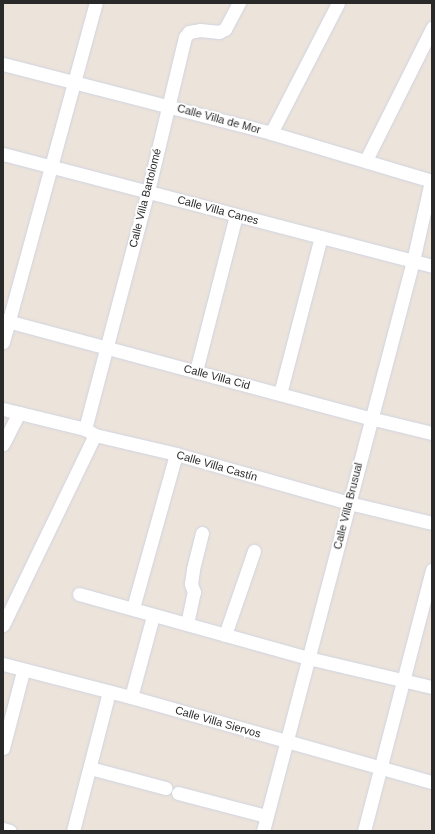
<!DOCTYPE html>
<html>
<head>
<meta charset="utf-8">
<style>
	body { margin:0 }
	#map { position:relative; width:435px; height:834px; overflow:hidden; background:#ece3da; font-family:Arial,sans-serif }
	div>[style] { position:absolute }
	[style*='--x'] { left:calc(var(--x)*1px); top:calc(var(--y)*1px); width:calc(var(--w)*1px); rotate:calc(var(--a)*1deg) }
	.roads { filter:drop-shadow(0 0 1px #cfd3e2) drop-shadow(0 0 1px #cfd3e2) }
	.street>* { height:13px; margin:-6.5px; padding:0 6.5px; transform-origin:6.5px; border-radius:6.5px; background:#fff }
	span { translate:-50% -50%; white-space:nowrap; text-align:center; line-height:1.15; -webkit-text-stroke:3.5px #fff; paint-order:stroke }
	.street-label { font-size:11px; color:#292929 }
	.frame { position:absolute; inset:0; border:4px solid #292929; pointer-events:none }
</style>
</head>
<body>
<div id="map">
	<div class="roads">
		<div class="street">
			<div style="--x:3;--y:64;--w:277;--a:14.4"></div>
			<div style="--x:271;--y:133;--w:168;--a:16.6"></div>
			<div style="--x:271;--y:133;--w:146;--a:-62.7"></div>
			<div style="--x:3;--y:154;--w:443;--a:14.6"></div>
			<div style="--x:366;--y:160;--w:148;--a:-63.4"></div>
			<div style="--x:3;--y:320;--w:380;--a:15"></div>
			<div style="--x:370;--y:418;--w:64;--a:13.6"></div>
			<div style="--x:3;--y:342;--w:352;--a:-74.7"></div>
			<div style="--x:196;--y:371;--w:161;--a:-75.6"></div>
			<div style="--x:280;--y:394;--w:162;--a:-75.4"></div>
			<div style="--x:3;--y:409;--w:84;--a:13.7"></div>
			<div style="--x:85;--y:429;--w:12;--a:31"></div>
			<div style="--x:95;--y:435;--w:83;--a:13.2"></div>
			<div style="--x:176;--y:454;--w:180;--a:15.8"></div>
			<div style="--x:349;--y:503;--w:85;--a:13.5"></div>
			<div style="--x:85;--y:429;--w:246;--a:-75.2"></div>
			<div style="--x:148;--y:191;--w:158;--a:-76.5"></div>
			<div style="--x:185;--y:37;--w:6;--a:-51"></div>
			<div style="--x:189;--y:32;--w:11;--a:-10"></div>
			<div style="--x:200;--y:30;--w:19;--a:6"></div>
			<div style="--x:219;--y:32;--w:7;--a:-27"></div>
			<div style="--x:225;--y:29;--w:30;--a:-62"></div>
			<div style="--x:3;--y:444;--w:35;--a:-63"></div>
			<div style="--x:79;--y:594;--w:238;--a:15.6"></div>
			<div style="--x:308;--y:658;--w:127;--a:13.2"></div>
			<div style="--x:133;--y:608;--w:160;--a:-74.4"></div>
			<div style="--x:187;--y:624;--w:33;--a:-78"></div>
			<div style="--x:194;--y:592;--w:9;--a:-111"></div>
			<div style="--x:191;--y:584;--w:15;--a:-82"></div>
			<div style="--x:193;--y:569;--w:37;--a:-76"></div>
			<div style="--x:3;--y:625;--w:211;--a:-64.2"></div>
			<div style="--x:225;--y:635;--w:89;--a:-71"></div>
			<div style="--x:3;--y:664;--w:132;--a:14.5"></div>
			<div style="--x:131;--y:697;--w:313;--a:15.8"></div>
			<div style="--x:131;--y:697;--w:84;--a:-74.8"></div>
			<div style="--x:3;--y:748;--w:80;--a:-75.4"></div>
			<div style="--x:90;--y:768;--w:78;--a:14.9"></div>
			<div style="--x:178;--y:793;--w:91;--a:14.6"></div>
			<div style="--x:3;--y:829;--w:7;--a:16"></div>
			<div style="--x:73;--y:831;--w:144;--a:-75.5"></div>
			<div style="--x:263;--y:831;--w:589;--a:-75.26"></div>
			<div style="--x:413;--y:261;--w:82;--a:-77.3"></div>
			<div style="--x:364;--y:831;--w:270;--a:-75.4"></div>
		</div>
	</div>
	<div class="street-label">
		<span style="left:219px;top:119px;rotate:15deg">Calle Villa de Mor</span>
		<span style="left:145px;top:198px;rotate:-76deg">Calle Villa Bartolomé</span>
		<span style="left:218px;top:210px;rotate:15deg">Calle Villa Canes</span>
		<span style="left:217px;top:377px;rotate:15deg">Calle Villa Cid</span>
		<span style="left:217px;top:466px;rotate:16deg">Calle Villa Castín</span>
		<span style="left:348px;top:506px;rotate:-76deg">Calle Villa Brusual</span>
		<span style="left:218px;top:722px;rotate:16deg">Calle Villa Siervos</span>
	</div>
	<div class="frame"></div>
</div>
</body>
</html>
